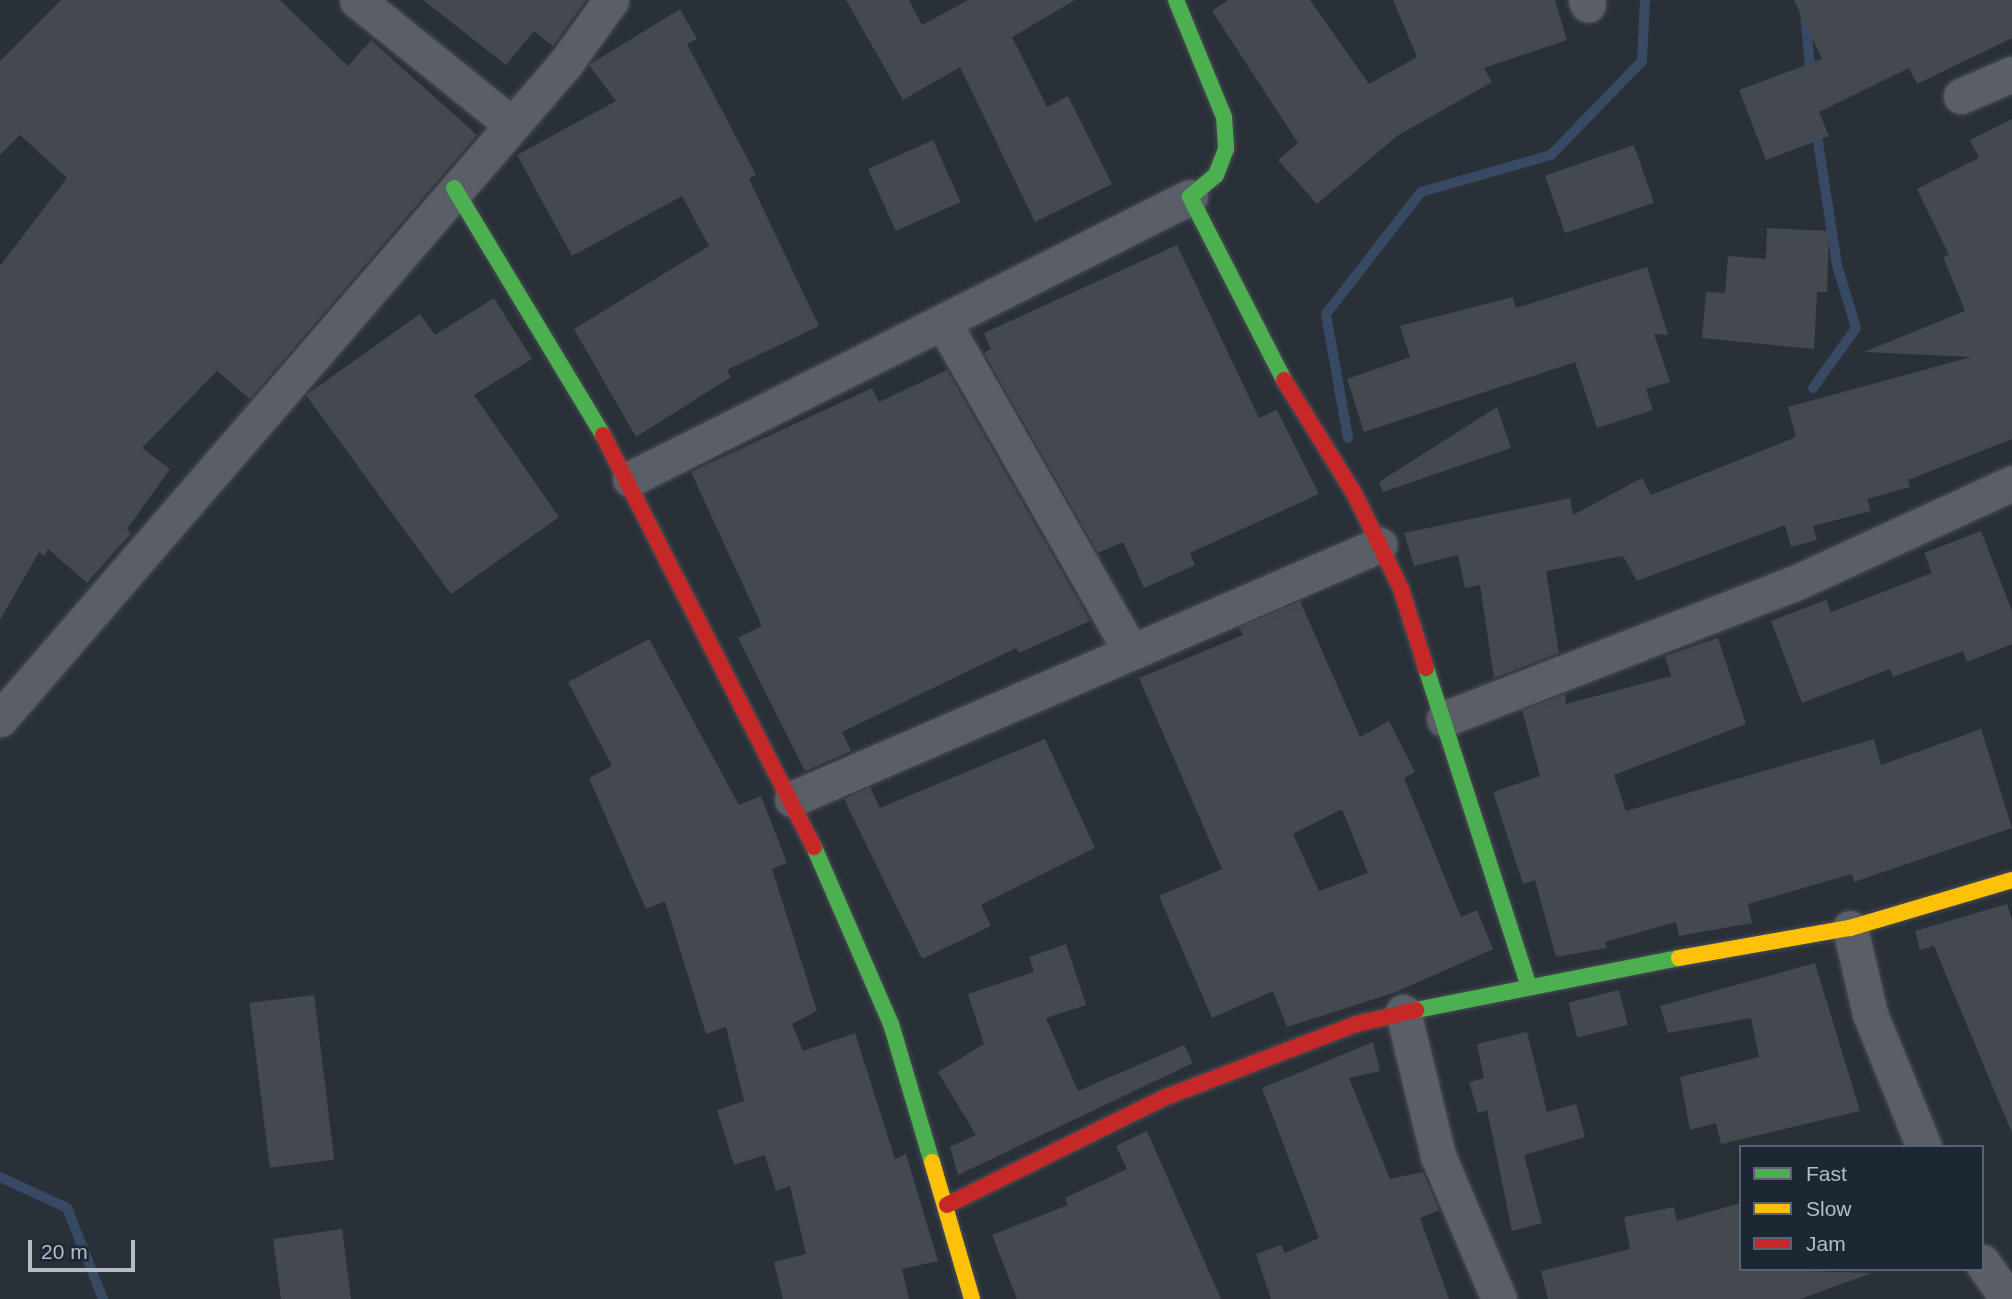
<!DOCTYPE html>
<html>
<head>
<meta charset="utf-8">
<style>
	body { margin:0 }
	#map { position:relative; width:2012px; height:1299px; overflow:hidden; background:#2a3038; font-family:Helvetica,sans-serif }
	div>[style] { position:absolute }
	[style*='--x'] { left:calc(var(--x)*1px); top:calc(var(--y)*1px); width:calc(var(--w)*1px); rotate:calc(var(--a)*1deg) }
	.stream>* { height:10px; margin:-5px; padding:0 5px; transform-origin:5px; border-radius:5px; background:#384963 }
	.building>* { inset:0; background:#444950; transform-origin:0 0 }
	.roads { filter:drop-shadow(0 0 2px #484c53) drop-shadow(0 0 2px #484c53) }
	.street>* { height:35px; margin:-17.5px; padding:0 17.5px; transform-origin:17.5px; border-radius:17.5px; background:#5a5e66 }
	.fast>* { height:16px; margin:-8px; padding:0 8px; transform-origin:8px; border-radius:8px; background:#4caf50 }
	.slow>* { height:16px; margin:-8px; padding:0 8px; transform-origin:8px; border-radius:8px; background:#ffc107 }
	.jam>* { height:16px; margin:-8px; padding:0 8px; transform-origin:8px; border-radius:8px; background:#c62828 }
	span { translate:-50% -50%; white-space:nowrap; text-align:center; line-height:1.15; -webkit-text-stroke:7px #1d2633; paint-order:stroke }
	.legend { position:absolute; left:1739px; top:1145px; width:245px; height:126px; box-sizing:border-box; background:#1d2633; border:2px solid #59626f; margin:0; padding:9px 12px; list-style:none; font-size:21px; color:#b4bcc9 }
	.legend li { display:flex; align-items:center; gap:14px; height:35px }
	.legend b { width:35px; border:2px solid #59626f }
	.scale { position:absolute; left:28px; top:1240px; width:107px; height:32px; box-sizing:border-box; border:4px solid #b4bcc9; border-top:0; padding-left:9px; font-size:21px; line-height:24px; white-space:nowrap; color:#b4bcc9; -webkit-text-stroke:5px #1d2633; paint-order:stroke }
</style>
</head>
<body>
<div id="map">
	<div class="stream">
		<div style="--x:1804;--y:0;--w:78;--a:84.9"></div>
		<div style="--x:1813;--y:388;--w:74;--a:-54.4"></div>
		<div style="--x:1856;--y:328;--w:66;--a:-106.8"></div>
		<div style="--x:1837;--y:265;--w:138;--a:-98.8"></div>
		<div style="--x:1348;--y:438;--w:126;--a:-100.1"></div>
		<div style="--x:1326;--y:314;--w:155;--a:-52.1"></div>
		<div style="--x:1421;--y:192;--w:135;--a:-15.9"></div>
		<div style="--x:1551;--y:155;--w:131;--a:-45.9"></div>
		<div style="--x:1642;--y:61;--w:61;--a:-87.2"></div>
		<div style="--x:0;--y:1177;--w:74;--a:24.8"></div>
		<div style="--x:67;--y:1208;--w:98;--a:68.4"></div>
	</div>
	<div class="building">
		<div style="clip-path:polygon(61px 0,280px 0,348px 66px,371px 40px,477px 135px,250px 399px,217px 371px,142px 448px,170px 469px,127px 529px,131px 533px,87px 583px,48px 549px,45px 556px,39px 552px,0 620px,0 266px,67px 178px,20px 135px,0 155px,0 61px)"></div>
		<div style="clip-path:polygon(423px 0,586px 0,553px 46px,534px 31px,506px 65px)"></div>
		<div style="clip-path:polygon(846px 0,909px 0,922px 25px,968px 0,1075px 0,1012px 37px,1047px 107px,1068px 96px,1112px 184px,1035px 222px,960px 67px,903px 100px)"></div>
		<div style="clip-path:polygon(1228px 0,1310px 0,1369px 84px,1417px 57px,1393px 0,1555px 0,1567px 40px,1484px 68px,1492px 82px,1397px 136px,1317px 204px,1278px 160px,1298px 143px,1212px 11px)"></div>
		<div style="clip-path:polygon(1794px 0,2012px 0,2012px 38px,1917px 84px,1909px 68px,1819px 112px,1829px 136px,1766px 160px,1739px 90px,1822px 59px)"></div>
		<div style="clip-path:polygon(680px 9px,697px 39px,687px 44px,756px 175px,749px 179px,819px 326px,727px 370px,731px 377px,636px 437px,574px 329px,709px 246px,682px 196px,572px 256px,517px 155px,616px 101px,589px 65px)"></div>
		<div style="clip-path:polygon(2012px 119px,2012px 439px,1908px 480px,1910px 487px,1867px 499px,1871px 511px,1813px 526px,1817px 540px,1791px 547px,1785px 525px,1637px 581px,1623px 556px,1546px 571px,1559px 653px,1494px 678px,1480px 585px,1465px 588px,1458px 555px,1414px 566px,1404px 533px,1570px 498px,1573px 515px,1642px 478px,1651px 495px,1796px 437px,1788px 407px,1971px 357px,1864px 352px,1965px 311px,1943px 257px,1949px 255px,1917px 189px,1979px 158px,1970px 140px)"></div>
		<div style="left:933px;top:140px;width:68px;height:71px;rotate:66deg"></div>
		<div style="left:1634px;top:145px;width:61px;height:94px;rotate:71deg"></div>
		<div style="clip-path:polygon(1767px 228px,1829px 231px,1827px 292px,1817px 292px,1814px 349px,1702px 338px,1706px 292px,1725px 293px,1728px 256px,1766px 259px)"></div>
		<div style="clip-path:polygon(1177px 245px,1259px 418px,1277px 410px,1319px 494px,1190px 553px,1195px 565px,1144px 588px,1123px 542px,1098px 553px,984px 353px,991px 349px,984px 333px)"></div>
		<div style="clip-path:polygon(1647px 267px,1668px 335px,1654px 334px,1670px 382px,1646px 389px,1653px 410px,1597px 428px,1575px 362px,1364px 432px,1347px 379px,1410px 357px,1400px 326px,1513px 297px,1516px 308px)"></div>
		<div style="clip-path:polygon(494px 298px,532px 359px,474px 395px,559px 517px,451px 594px,306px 395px,420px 314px,435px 335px)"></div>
		<div style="clip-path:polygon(947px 370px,1090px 621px,1019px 653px,1016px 648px,842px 732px,851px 751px,805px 771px,738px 638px,762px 626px,691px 472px,872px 388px,879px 402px)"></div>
		<div style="clip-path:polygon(1497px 407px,1511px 448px,1383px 492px,1379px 482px)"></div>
		<div style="clip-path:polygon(1981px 531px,2012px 611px,2012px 644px,1967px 662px,1963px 651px,1893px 677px,1890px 669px,1802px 703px,1771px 621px,1826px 600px,1831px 612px,1932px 573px,1924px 553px)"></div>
		<div style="clip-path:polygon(evenodd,1300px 601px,1360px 737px,1389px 721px,1415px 772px,1404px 778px,1461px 917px,1477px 910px,1493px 949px,1396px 992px,1287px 1027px,1273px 991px,1212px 1018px,1159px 896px,1222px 869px,1139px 678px,1243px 635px,1239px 627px,1300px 601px,1342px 809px,1368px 873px,1319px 891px,1293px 834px,1342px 809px)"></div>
		<div style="clip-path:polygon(1718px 638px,1746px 724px,1614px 775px,1626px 811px,1874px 739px,1881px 765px,1981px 729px,2012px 828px,1854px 882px,1852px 874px,1748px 904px,1752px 923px,1679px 936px,1676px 922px,1605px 942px,1607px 948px,1556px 957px,1535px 880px,1523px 884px,1493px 792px,1540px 776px,1522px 710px,1565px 694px,1566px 704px,1671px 676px,1665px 656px)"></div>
		<div style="clip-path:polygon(649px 639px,739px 805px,761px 796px,787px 863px,772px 869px,817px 1011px,792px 1024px,803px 1051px,855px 1033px,895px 1159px,906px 1154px,938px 1261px,902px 1269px,909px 1299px,783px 1299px,774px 1262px,806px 1254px,790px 1186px,776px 1191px,765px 1155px,734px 1165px,717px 1110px,744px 1101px,726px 1027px,706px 1034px,665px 901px,646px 909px,589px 778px,612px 766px,568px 682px)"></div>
		<div style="clip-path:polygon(1045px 739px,1095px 848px,981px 905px,991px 926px,922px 959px,844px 799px,870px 787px,880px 808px)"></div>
		<div style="clip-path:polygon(2007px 904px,2012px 920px,2012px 1133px,1934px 946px,1920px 950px,1915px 931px)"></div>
		<div style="clip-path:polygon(1066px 944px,1086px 1005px,1046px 1018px,1078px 1091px,1184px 1045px,1193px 1063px,958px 1175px,950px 1147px,976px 1135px,938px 1072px,984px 1044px,968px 994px,1034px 972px,1029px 957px)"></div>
		<div style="clip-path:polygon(1815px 963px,1860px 1111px,1721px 1144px,1716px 1123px,1690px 1130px,1680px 1077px,1759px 1057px,1751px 1018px,1668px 1033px,1660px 1006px)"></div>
		<div style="left:1619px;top:990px;width:36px;height:52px;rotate:76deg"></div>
		<div style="left:314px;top:995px;width:166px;height:65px;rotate:83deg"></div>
		<div style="clip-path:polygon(1527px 1032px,1547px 1112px,1576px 1104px,1585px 1137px,1524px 1155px,1542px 1223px,1512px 1231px,1487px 1110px,1478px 1113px,1469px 1082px,1484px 1078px,1477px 1044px)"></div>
		<div style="clip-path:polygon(1373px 1042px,1380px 1071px,1349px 1078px,1390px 1179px,1423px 1172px,1439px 1210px,1420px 1218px,1449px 1299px,1271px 1299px,1256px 1254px,1281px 1245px,1285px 1253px,1319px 1238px,1262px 1088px)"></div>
		<div style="clip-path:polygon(1147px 1131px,1221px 1299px,1017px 1299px,992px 1235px,1068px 1205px,1065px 1198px,1127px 1169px,1116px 1146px)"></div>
		<div style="clip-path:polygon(1741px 1203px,1741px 1269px,1872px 1273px,1800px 1299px,1548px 1299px,1541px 1271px,1630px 1249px,1624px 1217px,1674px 1207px,1677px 1221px)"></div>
		<div style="clip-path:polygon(342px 1229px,351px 1299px,281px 1299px,273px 1239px)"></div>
	</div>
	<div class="roads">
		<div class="street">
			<div style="--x:357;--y:0;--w:195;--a:38.8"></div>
			<div style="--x:1586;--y:0;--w:5;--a:68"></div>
			<div style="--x:1961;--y:96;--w:56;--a:-23.3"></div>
			<div style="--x:943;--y:322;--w:375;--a:60.3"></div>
			<div style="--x:630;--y:479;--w:627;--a:-26.73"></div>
			<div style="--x:0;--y:719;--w:865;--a:-49.22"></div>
			<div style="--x:565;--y:64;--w:79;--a:-54.3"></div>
			<div style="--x:1444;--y:719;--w:376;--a:-21.2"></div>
			<div style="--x:1795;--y:583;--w:239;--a:-24.7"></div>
			<div style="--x:792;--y:799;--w:640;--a:-23.4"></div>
			<div style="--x:1850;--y:928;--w:88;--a:76.9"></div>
			<div style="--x:1870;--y:1014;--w:144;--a:67.9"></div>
			<div style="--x:1403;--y:1012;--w:148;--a:76.3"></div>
			<div style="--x:1438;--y:1156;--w:155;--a:66.9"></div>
			<div style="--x:1982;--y:1262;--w:45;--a:54.9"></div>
		</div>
		<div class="fast">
			<div style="--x:1176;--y:0;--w:126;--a:67.7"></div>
			<div style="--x:1224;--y:117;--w:32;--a:86"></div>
			<div style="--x:1226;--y:149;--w:28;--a:111"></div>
			<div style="--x:1216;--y:175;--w:34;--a:140"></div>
			<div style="--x:1190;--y:197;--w:206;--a:62.8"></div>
			<div style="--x:454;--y:188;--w:288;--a:58.9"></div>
			<div style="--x:1426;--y:668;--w:332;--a:72.1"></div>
			<div style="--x:814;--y:847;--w:193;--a:66.5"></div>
			<div style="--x:891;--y:1024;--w:144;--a:73.5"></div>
			<div style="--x:1416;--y:1010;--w:268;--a:-11.2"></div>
		</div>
		<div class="slow">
			<div style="--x:1679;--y:958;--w:174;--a:-10"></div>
			<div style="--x:1850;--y:928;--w:169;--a:-16.5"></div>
			<div style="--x:932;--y:1162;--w:143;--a:73.7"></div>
		</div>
		<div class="jam">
			<div style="--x:1284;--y:380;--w:135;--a:58.3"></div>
			<div style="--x:1355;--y:495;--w:105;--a:63.9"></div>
			<div style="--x:1401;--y:589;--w:83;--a:72.4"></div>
			<div style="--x:603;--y:435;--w:463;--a:62.9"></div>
			<div style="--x:947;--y:1205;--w:244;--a:-26.3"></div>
			<div style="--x:1166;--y:1097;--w:204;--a:-21"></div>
			<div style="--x:1356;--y:1024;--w:62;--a:-13.1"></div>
		</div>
	</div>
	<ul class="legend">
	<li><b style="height:9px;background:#4caf50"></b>Fast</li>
	<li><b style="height:9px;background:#ffc107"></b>Slow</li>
	<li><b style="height:9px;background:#c62828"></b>Jam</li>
	</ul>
	<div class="scale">20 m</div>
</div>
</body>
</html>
